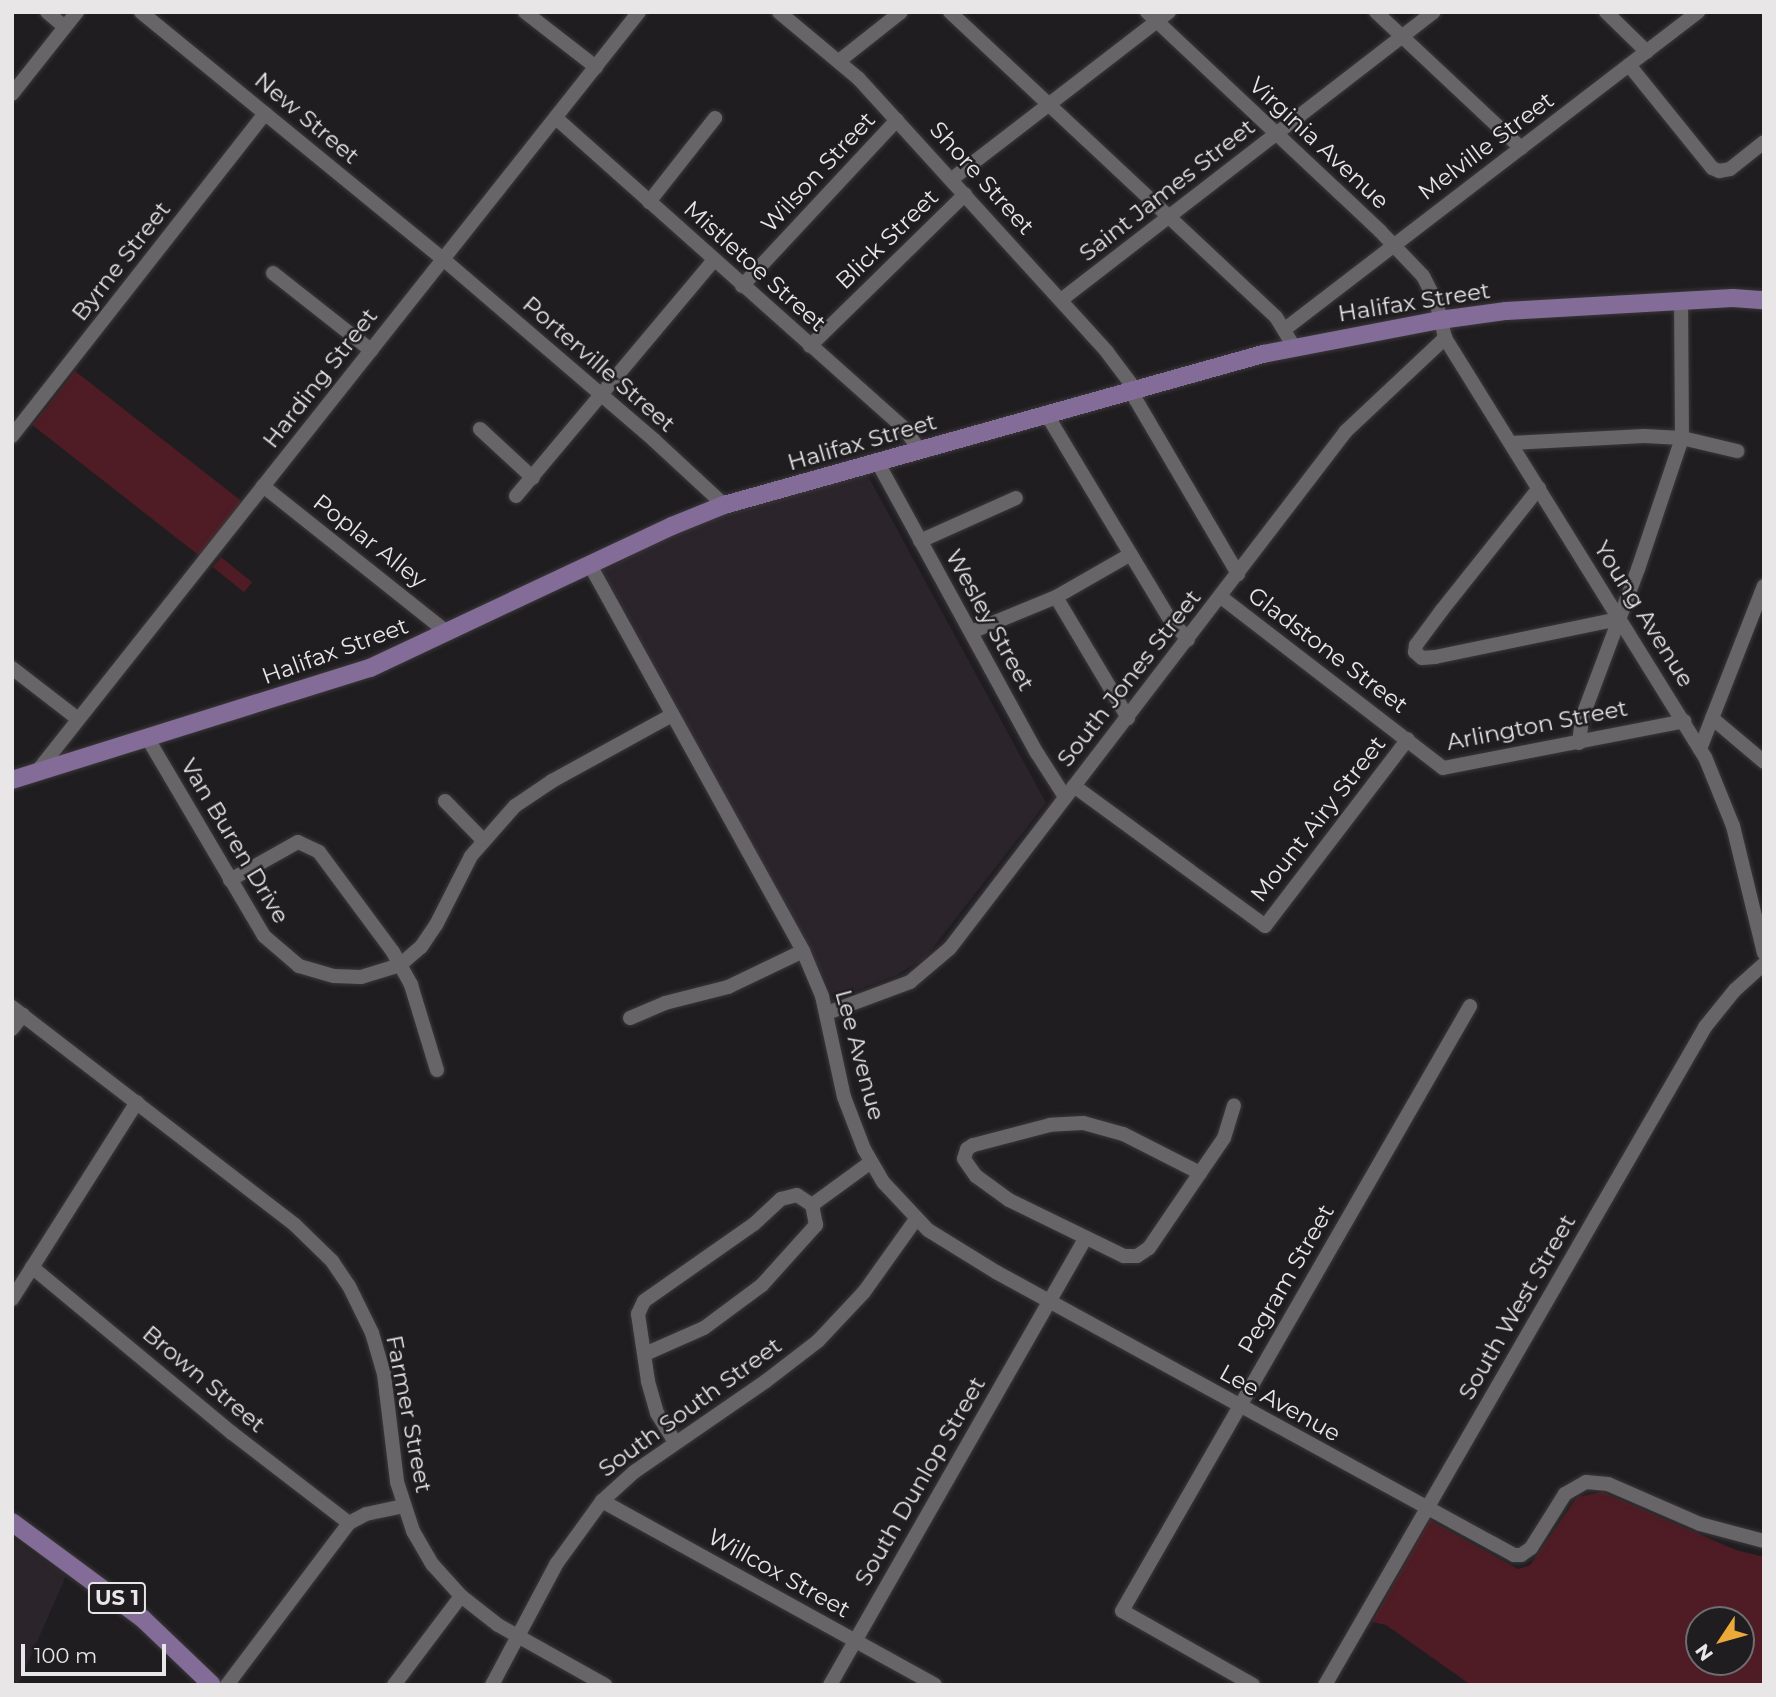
<!DOCTYPE html>
<html>
<head>
<meta charset="utf-8">
<style>
	body { margin:0 }
	#map { position:relative; width:1776px; height:1697px; overflow:hidden; background:#1f1d1f; font-family:Montserrat,sans-serif }
	div>[style] { position:absolute }
	[style*='--x'] { left:calc(var(--x)*1px); top:calc(var(--y)*1px); width:calc(var(--w)*1px); rotate:calc(var(--a)*1deg) }
	.built>* { inset:0; background:#2b242b }
	.green>* { inset:0; background:#4f1b24; transform-origin:0 0 }
	.roads { filter:drop-shadow(0 0 2px #3a383a) drop-shadow(0 0 2px #3a383a) }
	.minor>* { height:14px; margin:-7px; padding:0 7px; transform-origin:7px; border-radius:7px; background:#686568 }
	.major>* { height:18px; margin:-9px; padding:0 9px; transform-origin:9px; border-radius:9px; background:#846c99 }
	span { translate:-50% -50%; white-space:nowrap; text-align:center; line-height:1.15; -webkit-text-stroke:5px #1f1d1f; paint-order:stroke }
	.shield-label span { padding:2px 5px; background:#1f1d1f; border:2px solid; border-radius:5px; -webkit-text-stroke-width:0 }
	.shield-label { font-size:21px; color:#e8e6e7; font-weight:700 }
	.street-label { font-size:23px; color:#e8e6e7 }
	.frame { position:absolute; inset:0; border:14px solid #e8e6e7; pointer-events:none }
	.north { position:absolute; left:1685px; top:1606px; width:70px; height:70px; box-sizing:border-box; background:#1f1d1f; border:2px solid #6f6d6f; border-radius:50%; rotate:234deg; font-size:19px; font-weight:700; line-height:28px; text-align:center; color:#e8e6e7 }
	.north::after { content:''; display:block; margin:auto; width:24px; height:32px; background:#eba939; clip-path:polygon(50% 0,100% 100%,50% 72%,0 100%) }
	.scale { position:absolute; left:21px; top:1644px; width:145px; height:32px; box-sizing:border-box; border:4px solid #e8e6e7; border-top:0; padding-left:9px; font-size:21px; line-height:24px; white-space:nowrap; color:#e8e6e7; -webkit-text-stroke:5px #1f1d1f; paint-order:stroke }
</style>
</head>
<body>
<div id="map">
	<div class="built">
		<div style="clip-path:polygon(867px 474px,1046px 803px,925px 958px,895px 976px,835px 998px,603px 571px,679px 530px,727px 513px)"></div>
		<div style="clip-path:polygon(12px 1538px,66px 1576px,18px 1685px,12px 1685px)"></div>
	</div>
	<div class="green">
		<div style="left:75px;top:371px;width:212px;height:69px;rotate:38deg"></div>
		<div style="left:221px;top:557px;width:40px;height:13px;rotate:39deg"></div>
		<div style="clip-path:polygon(evenodd,1603px 1492px,1736px 1550px,1764px 1557px,1764px 1685px,1471px 1685px,1386px 1625px,1372px 1622px,1430px 1520px,1518px 1569px,1530px 1565px,1577px 1497px,1603px 1492px,1741px 1620px,1741px 1662px,1699px 1662px,1699px 1620px,1741px 1620px)"></div>
	</div>
	<div class="roads">
		<div class="minor">
			<div style="--x:47;--y:12;--w:23;--a:40"></div>
			<div style="--x:141;--y:12;--w:390;--a:39.3"></div>
			<div style="--x:443;--y:259;--w:279;--a:40.6"></div>
			<div style="--x:655;--y:441;--w:94;--a:42.8"></div>
			<div style="--x:525;--y:12;--w:90;--a:37.8"></div>
			<div style="--x:779;--y:12;--w:103;--a:39.9"></div>
			<div style="--x:858;--y:78;--w:370;--a:47.7"></div>
			<div style="--x:1107;--y:352;--w:39;--a:53"></div>
			<div style="--x:1130;--y:383;--w:18;--a:71"></div>
			<div style="--x:1136;--y:400;--w:202;--a:59.6"></div>
			<div style="--x:950;--y:12;--w:446;--a:43.1"></div>
			<div style="--x:1276;--y:317;--w:35;--a:59"></div>
			<div style="--x:1147;--y:12;--w:320;--a:43.2"></div>
			<div style="--x:1380;--y:231;--w:62;--a:46.3"></div>
			<div style="--x:1423;--y:276;--w:28;--a:63"></div>
			<div style="--x:1436;--y:301;--w:38;--a:76"></div>
			<div style="--x:1445;--y:338;--w:493;--a:58.2"></div>
			<div style="--x:1705;--y:757;--w:74;--a:67.9"></div>
			<div style="--x:1733;--y:826;--w:131;--a:76.3"></div>
			<div style="--x:1376;--y:12;--w:199;--a:43.2"></div>
			<div style="--x:1606;--y:12;--w:57;--a:44.3"></div>
			<div style="--x:839;--y:61;--w:79;--a:-38.3"></div>
			<div style="--x:1629;--y:65;--w:132;--a:51.1"></div>
			<div style="--x:1712;--y:168;--w:8;--a:23"></div>
			<div style="--x:1719;--y:171;--w:11;--a:-10"></div>
			<div style="--x:1730;--y:169;--w:43;--a:-38.5"></div>
			<div style="--x:12;--y:94;--w:105;--a:-51.6"></div>
			<div style="--x:556;--y:118;--w:467;--a:41.7"></div>
			<div style="--x:905;--y:429;--w:27;--a:56"></div>
			<div style="--x:952;--y:179;--w:274;--a:-37.6"></div>
			<div style="--x:649;--y:202;--w:107;--a:-51.8"></div>
			<div style="--x:273;--y:273;--w:125;--a:38.2"></div>
			<div style="--x:742;--y:286;--w:227;--a:-47"></div>
			<div style="--x:1061;--y:300;--w:471;--a:-37.7"></div>
			<div style="--x:1285;--y:329;--w:521;--a:-37.51"></div>
			<div style="--x:810;--y:346;--w:217;--a:-44.4"></div>
			<div style="--x:1047;--y:415;--w:235;--a:59"></div>
			<div style="--x:1168;--y:616;--w:31;--a:50"></div>
			<div style="--x:480;--y:429;--w:72;--a:42.8"></div>
			<div style="--x:12;--y:436;--w:410;--a:-51.9"></div>
			<div style="--x:1511;--y:443;--w:133;--a:-3"></div>
			<div style="--x:1644;--y:436;--w:38;--a:3"></div>
			<div style="--x:1682;--y:438;--w:57;--a:13.3"></div>
			<div style="--x:878;--y:463;--w:331;--a:61.3"></div>
			<div style="--x:1037;--y:753;--w:52;--a:57.5"></div>
			<div style="--x:263;--y:486;--w:236;--a:38.5"></div>
			<div style="--x:1539;--y:488;--w:156;--a:128.5"></div>
			<div style="--x:1442;--y:610;--w:44;--a:126.6"></div>
			<div style="--x:1416;--y:645;--w:7;--a:98"></div>
			<div style="--x:1415;--y:652;--w:9;--a:41"></div>
			<div style="--x:1422;--y:658;--w:13;--a:-4"></div>
			<div style="--x:1435;--y:657;--w:188;--a:-11.7"></div>
			<div style="--x:516;--y:496;--w:308;--a:-50"></div>
			<div style="--x:920;--y:541;--w:105;--a:-24.1"></div>
			<div style="--x:590;--y:565;--w:441;--a:61.1"></div>
			<div style="--x:803;--y:951;--w:49;--a:67.1"></div>
			<div style="--x:822;--y:996;--w:103;--a:77.7"></div>
			<div style="--x:844;--y:1097;--w:56;--a:69"></div>
			<div style="--x:864;--y:1149;--w:39;--a:60"></div>
			<div style="--x:884;--y:1183;--w:64;--a:46.9"></div>
			<div style="--x:928;--y:1230;--w:80;--a:31.7"></div>
			<div style="--x:996;--y:1272;--w:590;--a:28.65"></div>
			<div style="--x:1514;--y:1555;--w:7;--a:0"></div>
			<div style="--x:1521;--y:1555;--w:12;--a:-35"></div>
			<div style="--x:1531;--y:1548;--w:64;--a:-57.8"></div>
			<div style="--x:1565;--y:1494;--w:24;--a:-30"></div>
			<div style="--x:1586;--y:1482;--w:22;--a:5"></div>
			<div style="--x:1608;--y:1484;--w:100;--a:23.5"></div>
			<div style="--x:1700;--y:1524;--w:66;--a:14.9"></div>
			<div style="--x:1056;--y:597;--w:141;--a:59.2"></div>
			<div style="--x:1221;--y:597;--w:280;--a:37.6"></div>
			<div style="--x:1443;--y:768;--w:246;--a:-11"></div>
			<div style="--x:971;--y:632;--w:92;--a:-22.4"></div>
			<div style="--x:1056;--y:597;--w:86;--a:-29.8"></div>
			<div style="--x:12;--y:668;--w:83;--a:37.7"></div>
			<div style="--x:1712;--y:718;--w:68;--a:40.2"></div>
			<div style="--x:148;--y:739;--w:229;--a:59.5"></div>
			<div style="--x:264;--y:936;--w:46;--a:40.6"></div>
			<div style="--x:299;--y:966;--w:36;--a:16"></div>
			<div style="--x:334;--y:976;--w:27;--a:2"></div>
			<div style="--x:361;--y:977;--w:41;--a:-17.1"></div>
			<div style="--x:400;--y:965;--w:28;--a:-41"></div>
			<div style="--x:421;--y:947;--w:27;--a:-56"></div>
			<div style="--x:436;--y:925;--w:77;--a:-63.1"></div>
			<div style="--x:471;--y:856;--w:67;--a:-48.7"></div>
			<div style="--x:515;--y:806;--w:45;--a:-34"></div>
			<div style="--x:552;--y:781;--w:137;--a:-28.8"></div>
			<div style="--x:1579;--y:743;--w:25;--a:-83"></div>
			<div style="--x:1582;--y:718;--w:159;--a:-69.4"></div>
			<div style="--x:1638;--y:569;--w:138;--a:-71.4"></div>
			<div style="--x:1682;--y:438;--w:137;--a:-90.4"></div>
			<div style="--x:1700;--y:749;--w:175;--a:-68.6"></div>
			<div style="--x:36;--y:773;--w:971;--a:-51.61"></div>
			<div style="--x:1074;--y:786;--w:237;--a:36.2"></div>
			<div style="--x:1265;--y:926;--w:235;--a:-52.6"></div>
			<div style="--x:445;--y:801;--w:53;--a:45.8"></div>
			<div style="--x:230;--y:880;--w:78;--a:-29.2"></div>
			<div style="--x:298;--y:842;--w:23;--a:25"></div>
			<div style="--x:319;--y:852;--w:124;--a:53.5"></div>
			<div style="--x:393;--y:952;--w:38;--a:61"></div>
			<div style="--x:411;--y:985;--w:89;--a:73"></div>
			<div style="--x:12;--y:1007;--w:357;--a:37.6"></div>
			<div style="--x:295;--y:1225;--w:52;--a:44.2"></div>
			<div style="--x:332;--y:1261;--w:30;--a:56"></div>
			<div style="--x:349;--y:1286;--w:52;--a:63.9"></div>
			<div style="--x:372;--y:1333;--w:43;--a:73.7"></div>
			<div style="--x:384;--y:1374;--w:109;--a:83.1"></div>
			<div style="--x:397;--y:1482;--w:52;--a:71.9"></div>
			<div style="--x:413;--y:1531;--w:39;--a:60"></div>
			<div style="--x:433;--y:1565;--w:42;--a:47.9"></div>
			<div style="--x:461;--y:1596;--w:47;--a:38.1"></div>
			<div style="--x:498;--y:1625;--w:123;--a:29.3"></div>
			<div style="--x:827;--y:1013;--w:89;--a:-20.5"></div>
			<div style="--x:910;--y:982;--w:52;--a:-40.4"></div>
			<div style="--x:950;--y:948;--w:651;--a:-52.55"></div>
			<div style="--x:1346;--y:431;--w:136;--a:-43.2"></div>
			<div style="--x:630;--y:1018;--w:38;--a:-23"></div>
			<div style="--x:665;--y:1003;--w:65;--a:-14.3"></div>
			<div style="--x:728;--y:987;--w:83;--a:-25.6"></div>
			<div style="--x:12;--y:1029;--w:18;--a:-52"></div>
			<div style="--x:1200;--y:1173;--w:86;--a:-153.1"></div>
			<div style="--x:1123;--y:1134;--w:41;--a:-164.6"></div>
			<div style="--x:1083;--y:1123;--w:33;--a:177"></div>
			<div style="--x:1050;--y:1125;--w:80;--a:165.4"></div>
			<div style="--x:973;--y:1145;--w:7;--a:146"></div>
			<div style="--x:967;--y:1149;--w:10;--a:107"></div>
			<div style="--x:964;--y:1159;--w:21;--a:55"></div>
			<div style="--x:976;--y:1176;--w:41;--a:36"></div>
			<div style="--x:1009;--y:1200;--w:128;--a:26"></div>
			<div style="--x:1124;--y:1256;--w:13;--a:0"></div>
			<div style="--x:1137;--y:1256;--w:14;--a:-34"></div>
			<div style="--x:1149;--y:1248;--w:91;--a:-55.8"></div>
			<div style="--x:1200;--y:1173;--w:42;--a:-55.6"></div>
			<div style="--x:1224;--y:1138;--w:34;--a:-73"></div>
			<div style="--x:32;--y:1267;--w:260;--a:39.7"></div>
			<div style="--x:232;--y:1433;--w:148;--a:37.6"></div>
			<div style="--x:12;--y:1299;--w:233;--a:-57.6"></div>
			<div style="--x:645;--y:1354;--w:64;--a:-23.8"></div>
			<div style="--x:704;--y:1328;--w:72;--a:-36.6"></div>
			<div style="--x:762;--y:1285;--w:81;--a:-48"></div>
			<div style="--x:816;--y:1225;--w:20;--a:-101"></div>
			<div style="--x:675;--y:1442;--w:34;--a:-122"></div>
			<div style="--x:657;--y:1413;--w:33;--a:-106"></div>
			<div style="--x:648;--y:1381;--w:68;--a:-98.5"></div>
			<div style="--x:638;--y:1314;--w:14;--a:-65"></div>
			<div style="--x:644;--y:1301;--w:134;--a:-35"></div>
			<div style="--x:754;--y:1224;--w:37;--a:-43"></div>
			<div style="--x:781;--y:1199;--w:16;--a:-14"></div>
			<div style="--x:797;--y:1195;--w:18;--a:34"></div>
			<div style="--x:812;--y:1205;--w:73;--a:-36.1"></div>
			<div style="--x:602;--y:1501;--w:380;--a:28.9"></div>
			<div style="--x:227;--y:1685;--w:203;--a:-53"></div>
			<div style="--x:349;--y:1523;--w:19;--a:-28"></div>
			<div style="--x:366;--y:1514;--w:38;--a:-12"></div>
			<div style="--x:394;--y:1685;--w:111;--a:-53"></div>
			<div style="--x:492;--y:1685;--w:138;--a:-62"></div>
			<div style="--x:557;--y:1563;--w:77;--a:-54"></div>
			<div style="--x:602;--y:1501;--w:43;--a:-42.2"></div>
			<div style="--x:634;--y:1472;--w:160;--a:-34.6"></div>
			<div style="--x:766;--y:1381;--w:66;--a:-37.6"></div>
			<div style="--x:818;--y:1341;--w:67;--a:-46.8"></div>
			<div style="--x:864;--y:1292;--w:90;--a:-54.5"></div>
			<div style="--x:830;--y:1685;--w:514;--a:-60.24"></div>
			<div style="--x:1253;--y:1685;--w:150;--a:-150.5"></div>
			<div style="--x:1122;--y:1611;--w:698;--a:-60.09"></div>
			<div style="--x:1325;--y:1685;--w:760;--a:-59.99"></div>
			<div style="--x:1705;--y:1027;--w:48;--a:-51"></div>
			<div style="--x:1735;--y:990;--w:39;--a:-42"></div>
		</div>
		<div class="major">
			<div style="--x:12;--y:780;--w:375;--a:-17.4"></div>
			<div style="--x:370;--y:668;--w:334;--a:-25.2"></div>
			<div style="--x:672;--y:526;--w:56;--a:-22"></div>
			<div style="--x:724;--y:505;--w:560;--a:-15.65"></div>
			<div style="--x:1263;--y:354;--w:180;--a:-10.9"></div>
			<div style="--x:1440;--y:320;--w:67;--a:-7.8"></div>
			<div style="--x:1506;--y:311;--w:227;--a:-3.3"></div>
			<div style="--x:1733;--y:298;--w:31;--a:4"></div>
			<div style="--x:12;--y:1522;--w:163;--a:36.5"></div>
			<div style="--x:143;--y:1619;--w:95;--a:43.7"></div>
		</div>
	</div>
	<div class="shield-label">
		<span style="left:117px;top:1598px">US 1</span>
	</div>
	<div class="street-label">
		<span style="left:307px;top:118px;rotate:40deg">New Street</span>
		<span style="left:1319px;top:143px;rotate:43deg">Virginia Avenue</span>
		<span style="left:1486px;top:146px;rotate:-37deg">Melville Street</span>
		<span style="left:818px;top:172px;rotate:-47deg">Wilson Street</span>
		<span style="left:982px;top:178px;rotate:48deg">Shore Street</span>
		<span style="left:1167px;top:190px;rotate:-38deg">Saint James Street</span>
		<span style="left:887px;top:239px;rotate:-44deg">Blick Street</span>
		<span style="left:121px;top:261px;rotate:-52deg">Byrne Street</span>
		<span style="left:755px;top:266px;rotate:42deg">Mistletoe Street</span>
		<span style="left:1414px;top:302px;rotate:-9deg">Halifax Street</span>
		<span style="left:599px;top:364px;rotate:41deg">Porterville Street</span>
		<span style="left:320px;top:378px;rotate:-52deg">Harding Street</span>
		<span style="left:862px;top:442px;rotate:-16deg">Halifax Street</span>
		<span style="left:370px;top:541px;rotate:38deg">Poplar Alley</span>
		<span style="left:1644px;top:614px;rotate:58deg">Young Avenue</span>
		<span style="left:990px;top:620px;rotate:61deg">Wesley Street</span>
		<span style="left:1328px;top:650px;rotate:37deg">Gladstone Street</span>
		<span style="left:335px;top:651px;rotate:-20deg">Halifax Street</span>
		<span style="left:1129px;top:678px;rotate:-52deg">South Jones Street</span>
		<span style="left:1537px;top:725px;rotate:-11deg">Arlington Street</span>
		<span style="left:1318px;top:819px;rotate:-52deg">Mount Airy Street</span>
		<span style="left:235px;top:841px;rotate:59deg">Van Buren Drive</span>
		<span style="left:860px;top:1055px;rotate:75deg">Lee Avenue</span>
		<span style="left:1286px;top:1279px;rotate:-60deg">Pegram Street</span>
		<span style="left:1517px;top:1307px;rotate:-60deg">South West Street</span>
		<span style="left:204px;top:1379px;rotate:40deg">Brown Street</span>
		<span style="left:1280px;top:1403px;rotate:29deg">Lee Avenue</span>
		<span style="left:690px;top:1407px;rotate:-36deg">South South Street</span>
		<span style="left:409px;top:1414px;rotate:79deg">Farmer Street</span>
		<span style="left:920px;top:1481px;rotate:-60deg">South Dunlop Street</span>
		<span style="left:779px;top:1573px;rotate:29deg">Willcox Street</span>
	</div>
	<div class="frame"></div>
	<div class="north">N</div>
	<div class="scale">100 m</div>
</div>
</body>
</html>
